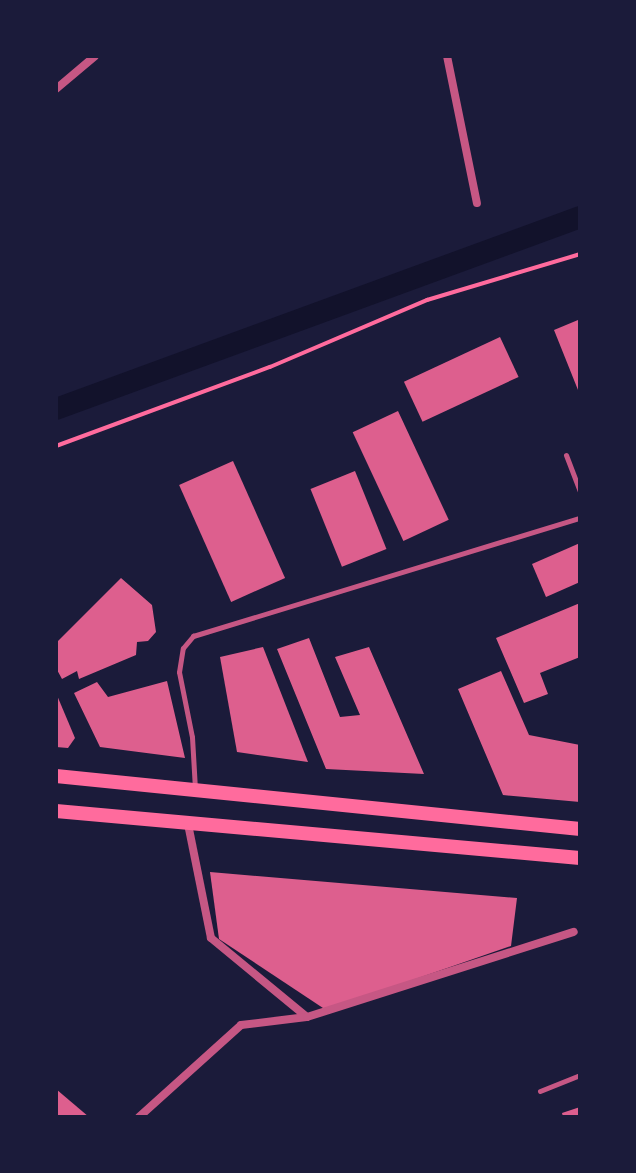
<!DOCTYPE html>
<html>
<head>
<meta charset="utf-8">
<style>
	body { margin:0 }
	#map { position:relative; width:636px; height:1173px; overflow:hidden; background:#1b1b3a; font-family:Figtree,sans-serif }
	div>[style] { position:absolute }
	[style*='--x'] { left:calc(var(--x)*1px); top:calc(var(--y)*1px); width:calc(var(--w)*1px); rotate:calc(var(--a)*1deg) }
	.canal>* { height:22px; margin:-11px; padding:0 11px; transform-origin:11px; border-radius:11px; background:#12122b }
	.building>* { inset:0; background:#dd5f8e; transform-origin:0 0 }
	.path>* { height:4px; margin:-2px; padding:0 2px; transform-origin:2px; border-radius:2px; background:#ff6b9d }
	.service>* { height:5px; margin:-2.5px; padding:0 2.5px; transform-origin:2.5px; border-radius:2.5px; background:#c65784 }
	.minor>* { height:8px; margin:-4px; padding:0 4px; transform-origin:4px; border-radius:4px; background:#c65784 }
	.primary>* { height:14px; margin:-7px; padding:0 7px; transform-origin:7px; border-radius:7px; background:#ff6b9d }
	span { translate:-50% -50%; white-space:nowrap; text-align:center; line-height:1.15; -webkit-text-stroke:8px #1b1b3a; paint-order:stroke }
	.frame { position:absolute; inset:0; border:58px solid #1b1b3a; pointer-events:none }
</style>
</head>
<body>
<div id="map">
	<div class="canal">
		<div style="--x:56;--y:409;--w:558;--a:-20.12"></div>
	</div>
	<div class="building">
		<div style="clip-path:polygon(578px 320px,580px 324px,580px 395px,554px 330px)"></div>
		<div style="left:500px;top:337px;width:44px;height:106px;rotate:65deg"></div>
		<div style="left:398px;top:411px;width:120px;height:50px;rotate:65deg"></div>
		<div style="left:233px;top:461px;width:128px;height:59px;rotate:66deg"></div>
		<div style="left:355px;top:471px;width:84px;height:48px;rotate:68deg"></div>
		<div style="clip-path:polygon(580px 543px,580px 582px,546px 597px,532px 564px)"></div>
		<div style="clip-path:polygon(121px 578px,152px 605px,156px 632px,148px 641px,137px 642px,136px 655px,79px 679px,77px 671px,62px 679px,56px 668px,56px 643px)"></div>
		<div style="clip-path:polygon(580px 603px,580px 657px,540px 673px,548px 694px,524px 703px,496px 638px)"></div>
		<div style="clip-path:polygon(309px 638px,340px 717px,360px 715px,335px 657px,369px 647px,424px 774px,326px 769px,277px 649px)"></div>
		<div style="clip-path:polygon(263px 647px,308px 762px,237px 752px,220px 657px)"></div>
		<div style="clip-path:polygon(501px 671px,529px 735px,580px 745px,580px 802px,503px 795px,458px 689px)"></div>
		<div style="clip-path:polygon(167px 681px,185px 758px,100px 747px,74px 693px,97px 682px,108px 697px)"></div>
		<div style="clip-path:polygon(56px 693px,75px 738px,68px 748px,56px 747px)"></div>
		<div style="clip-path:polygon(210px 872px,517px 898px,511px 946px,326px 1010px,219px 939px)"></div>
		<div style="clip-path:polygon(56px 1089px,89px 1117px,56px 1117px)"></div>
		<div style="clip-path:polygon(580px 1107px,580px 1117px,563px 1117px,562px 1113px)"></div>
	</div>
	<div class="path">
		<div style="--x:56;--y:446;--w:228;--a:-20.3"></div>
		<div style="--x:270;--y:367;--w:171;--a:-23.1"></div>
		<div style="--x:427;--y:300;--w:160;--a:-16.7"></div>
	</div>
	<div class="service">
		<div style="--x:566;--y:455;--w:40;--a:69"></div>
		<div style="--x:195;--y:789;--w:52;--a:-93.3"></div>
		<div style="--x:192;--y:737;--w:66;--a:-101.3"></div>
		<div style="--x:179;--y:672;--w:24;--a:-81"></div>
		<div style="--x:183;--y:648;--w:16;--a:-50"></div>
		<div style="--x:193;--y:636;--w:405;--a:-17"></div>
		<div style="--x:540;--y:1091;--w:43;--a:-21.8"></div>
	</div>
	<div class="minor">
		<div style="--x:447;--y:56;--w:150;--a:78.5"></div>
		<div style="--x:56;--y:89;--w:51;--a:-40.2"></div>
		<div style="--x:188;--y:824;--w:116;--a:78.6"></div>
		<div style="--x:211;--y:938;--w:124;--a:39.5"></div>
		<div style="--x:139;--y:1117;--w:137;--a:-42"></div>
		<div style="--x:241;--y:1025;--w:66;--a:-6.9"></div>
		<div style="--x:307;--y:1017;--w:280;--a:-17.7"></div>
	</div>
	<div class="primary">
		<div style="--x:56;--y:776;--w:527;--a:5.78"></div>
		<div style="--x:56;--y:811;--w:526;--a:5.13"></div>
	</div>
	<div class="frame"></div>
</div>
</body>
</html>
